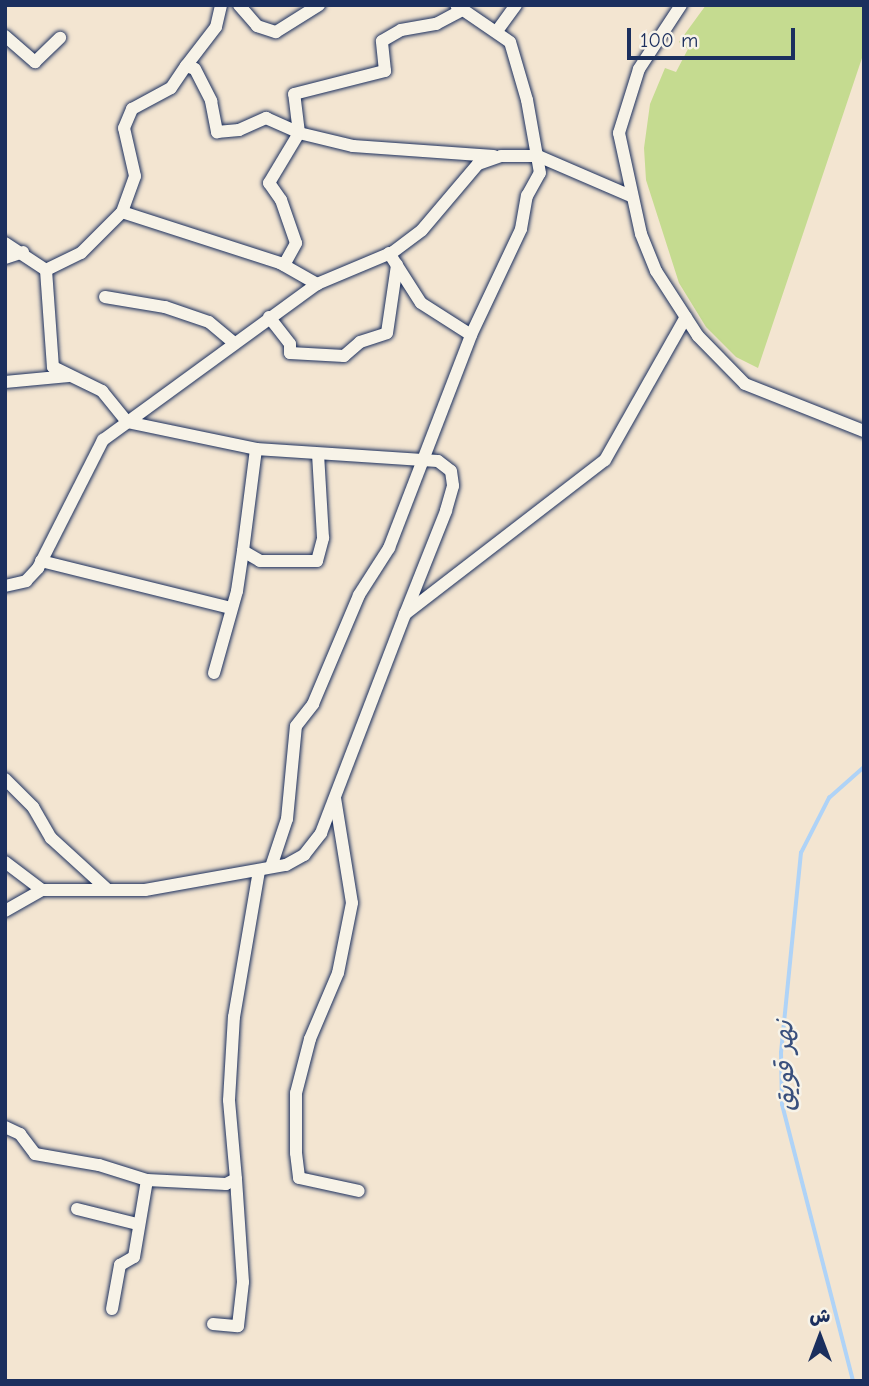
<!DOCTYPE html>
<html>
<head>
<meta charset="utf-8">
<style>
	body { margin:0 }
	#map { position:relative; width:869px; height:1386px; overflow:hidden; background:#f3e5d1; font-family:"Comic Neue","Playpen Sans Arabic",sans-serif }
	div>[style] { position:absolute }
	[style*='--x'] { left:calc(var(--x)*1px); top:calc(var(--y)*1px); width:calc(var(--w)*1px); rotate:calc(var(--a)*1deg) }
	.green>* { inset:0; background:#c5db90 }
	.stream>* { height:3.5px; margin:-1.75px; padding:0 1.75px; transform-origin:1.75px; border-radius:1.75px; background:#afd3f7 }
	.roads { filter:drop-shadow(0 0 2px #1b2f5e) drop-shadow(0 0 2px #1b2f5e) }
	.street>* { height:12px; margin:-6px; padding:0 6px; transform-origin:6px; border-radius:6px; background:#f7f3e8 }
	span { translate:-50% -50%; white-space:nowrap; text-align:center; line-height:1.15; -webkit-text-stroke:5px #f7f3e8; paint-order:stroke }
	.water-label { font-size:26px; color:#39507d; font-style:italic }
	.frame { position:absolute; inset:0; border:7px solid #1b2f5e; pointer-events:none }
	.north { position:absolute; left:785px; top:1302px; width:70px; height:70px; -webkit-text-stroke:5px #f7f3e8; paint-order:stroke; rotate:0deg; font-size:19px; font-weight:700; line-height:28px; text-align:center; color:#1b2f5e }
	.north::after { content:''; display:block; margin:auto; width:24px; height:32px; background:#1b2f5e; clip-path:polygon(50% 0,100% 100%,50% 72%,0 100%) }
	.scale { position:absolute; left:627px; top:28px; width:168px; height:32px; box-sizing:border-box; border:4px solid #1b2f5e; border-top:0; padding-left:9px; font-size:21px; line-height:24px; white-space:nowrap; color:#1b2f5e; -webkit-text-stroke:5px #f7f3e8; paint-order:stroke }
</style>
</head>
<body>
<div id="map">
	<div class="green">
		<div style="clip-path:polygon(706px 5px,864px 5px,864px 52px,758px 368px,736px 357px,706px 327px,679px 283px,646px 180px,644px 148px,650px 104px,665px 68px,676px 72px,688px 49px,679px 42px)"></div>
	</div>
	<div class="stream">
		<div style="--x:853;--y:1381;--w:285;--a:-104.4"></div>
		<div style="--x:782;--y:1105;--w:52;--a:-91.1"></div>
		<div style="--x:781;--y:1053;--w:201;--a:-84.3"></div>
		<div style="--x:801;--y:853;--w:62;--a:-63"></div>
		<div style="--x:829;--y:798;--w:47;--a:-41.5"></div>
	</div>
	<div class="roads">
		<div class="street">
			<div style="--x:239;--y:5;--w:28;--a:49"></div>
			<div style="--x:257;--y:26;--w:20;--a:18"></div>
			<div style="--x:276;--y:32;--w:51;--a:-32.1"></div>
			<div style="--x:681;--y:5;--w:77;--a:123.3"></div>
			<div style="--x:639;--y:69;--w:67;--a:107.4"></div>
			<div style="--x:619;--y:133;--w:103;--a:77.7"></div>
			<div style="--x:641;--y:234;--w:40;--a:68"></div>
			<div style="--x:656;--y:271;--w:77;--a:57.1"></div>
			<div style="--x:698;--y:336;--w:67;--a:45.6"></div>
			<div style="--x:745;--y:384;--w:128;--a:21.6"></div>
			<div style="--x:497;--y:31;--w:32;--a:-54"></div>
			<div style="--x:5;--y:36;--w:40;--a:41"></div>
			<div style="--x:35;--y:62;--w:35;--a:-44"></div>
			<div style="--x:186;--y:66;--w:49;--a:-52.4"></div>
			<div style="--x:216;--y:27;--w:23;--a:-77"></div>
			<div style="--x:299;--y:133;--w:39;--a:-97"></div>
			<div style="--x:294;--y:94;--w:94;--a:-14.2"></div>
			<div style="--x:385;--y:71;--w:30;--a:-96"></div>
			<div style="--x:382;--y:41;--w:22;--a:-30"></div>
			<div style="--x:401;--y:30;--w:36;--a:-10"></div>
			<div style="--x:436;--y:24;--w:30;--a:-28"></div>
			<div style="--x:122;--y:212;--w:38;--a:-70"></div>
			<div style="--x:135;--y:176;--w:49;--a:-102.9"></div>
			<div style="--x:124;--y:128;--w:21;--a:-67"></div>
			<div style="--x:132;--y:109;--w:44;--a:-28.3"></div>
			<div style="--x:171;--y:88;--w:27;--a:-56"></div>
			<div style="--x:186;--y:66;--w:9;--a:18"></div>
			<div style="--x:195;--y:69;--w:36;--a:63"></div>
			<div style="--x:211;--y:101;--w:32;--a:79"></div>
			<div style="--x:217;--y:132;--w:22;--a:-5"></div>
			<div style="--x:239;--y:130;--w:30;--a:-24"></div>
			<div style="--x:266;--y:118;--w:36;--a:24"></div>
			<div style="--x:5;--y:243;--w:49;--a:33.4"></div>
			<div style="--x:46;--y:270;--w:97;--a:85.9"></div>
			<div style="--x:53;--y:367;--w:55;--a:26.1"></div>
			<div style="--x:102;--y:391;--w:40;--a:51"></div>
			<div style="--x:127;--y:422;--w:132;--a:11.8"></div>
			<div style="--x:256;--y:449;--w:182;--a:3.8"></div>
			<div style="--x:438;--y:461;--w:16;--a:38"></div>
			<div style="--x:451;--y:471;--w:15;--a:82"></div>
			<div style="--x:453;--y:486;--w:26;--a:106"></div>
			<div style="--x:446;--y:511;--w:111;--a:111.7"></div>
			<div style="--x:389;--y:253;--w:59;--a:57.4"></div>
			<div style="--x:421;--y:303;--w:59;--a:32.6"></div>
			<div style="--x:471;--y:335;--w:117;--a:-64.7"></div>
			<div style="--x:521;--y:229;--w:34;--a:-80"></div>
			<div style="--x:527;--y:196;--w:26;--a:-61"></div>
			<div style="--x:540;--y:173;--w:74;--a:-100.1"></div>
			<div style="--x:527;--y:100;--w:60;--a:-106.3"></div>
			<div style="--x:510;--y:42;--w:65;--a:-145.6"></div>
			<div style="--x:5;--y:258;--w:19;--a:-18"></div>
			<div style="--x:284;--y:265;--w:25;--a:-61"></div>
			<div style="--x:296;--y:243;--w:46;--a:-109.2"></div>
			<div style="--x:281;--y:200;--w:21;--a:-125"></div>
			<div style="--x:269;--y:183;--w:58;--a:-59"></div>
			<div style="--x:299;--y:133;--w:56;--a:13.5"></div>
			<div style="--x:353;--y:146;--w:141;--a:4.1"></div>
			<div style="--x:46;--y:270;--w:39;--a:-26"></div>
			<div style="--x:81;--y:253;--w:58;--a:-45"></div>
			<div style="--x:122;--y:212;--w:166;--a:17.9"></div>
			<div style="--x:280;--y:263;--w:43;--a:29.6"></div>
			<div style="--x:105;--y:297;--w:61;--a:9.5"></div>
			<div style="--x:165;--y:307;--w:46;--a:18.8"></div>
			<div style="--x:209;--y:322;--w:31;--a:40"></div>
			<div style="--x:269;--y:317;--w:34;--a:52"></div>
			<div style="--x:290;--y:344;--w:9;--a:90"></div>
			<div style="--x:290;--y:353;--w:54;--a:3.2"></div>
			<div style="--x:344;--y:356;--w:21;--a:-41"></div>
			<div style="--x:360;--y:342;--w:28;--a:-18"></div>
			<div style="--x:387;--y:333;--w:69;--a:-81.6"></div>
			<div style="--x:5;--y:382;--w:64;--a:-5.4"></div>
			<div style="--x:256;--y:449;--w:103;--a:97.3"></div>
			<div style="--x:243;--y:551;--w:20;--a:30"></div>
			<div style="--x:260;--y:561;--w:57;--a:0"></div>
			<div style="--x:317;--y:561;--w:24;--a:-75"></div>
			<div style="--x:323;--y:538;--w:83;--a:-93.4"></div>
			<div style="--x:41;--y:561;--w:196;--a:13.9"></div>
			<div style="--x:5;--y:586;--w:22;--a:-13"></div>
			<div style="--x:26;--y:581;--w:18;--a:-47"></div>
			<div style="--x:38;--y:568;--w:144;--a:-63.1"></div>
			<div style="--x:103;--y:440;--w:265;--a:-36.1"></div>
			<div style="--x:317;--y:284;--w:82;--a:-22.8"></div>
			<div style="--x:393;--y:252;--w:36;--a:-37"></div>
			<div style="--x:422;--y:230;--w:87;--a:-49.7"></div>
			<div style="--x:478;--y:164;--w:24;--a:-19"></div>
			<div style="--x:501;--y:156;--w:37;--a:0"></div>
			<div style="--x:538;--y:156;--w:101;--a:23.3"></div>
			<div style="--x:214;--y:673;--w:85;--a:-74.3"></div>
			<div style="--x:237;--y:591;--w:40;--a:-81.5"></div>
			<div style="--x:5;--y:779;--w:40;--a:45"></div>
			<div style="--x:33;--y:807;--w:36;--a:60"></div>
			<div style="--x:51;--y:838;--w:77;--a:42.4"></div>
			<div style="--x:335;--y:798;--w:106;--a:80.8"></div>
			<div style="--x:352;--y:903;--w:71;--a:101.3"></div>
			<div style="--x:338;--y:973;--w:72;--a:113"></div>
			<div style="--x:310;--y:1039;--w:56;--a:104.5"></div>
			<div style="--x:296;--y:1093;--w:60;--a:90"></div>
			<div style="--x:296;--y:1153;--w:25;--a:83"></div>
			<div style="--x:299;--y:1178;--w:61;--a:12.2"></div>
			<div style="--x:5;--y:862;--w:46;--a:37.1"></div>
			<div style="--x:271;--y:867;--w:51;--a:-71.6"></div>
			<div style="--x:287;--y:819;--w:93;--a:-84.5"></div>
			<div style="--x:296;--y:726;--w:28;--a:-52"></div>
			<div style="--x:313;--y:704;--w:118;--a:-67.1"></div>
			<div style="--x:359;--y:595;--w:56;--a:-57.4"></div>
			<div style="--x:389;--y:548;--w:228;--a:-68.9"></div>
			<div style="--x:5;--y:911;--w:43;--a:-29.6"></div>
			<div style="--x:42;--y:890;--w:103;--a:0"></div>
			<div style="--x:145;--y:890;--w:143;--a:-10.1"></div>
			<div style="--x:286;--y:865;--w:21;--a:-29"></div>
			<div style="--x:304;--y:855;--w:28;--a:-52"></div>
			<div style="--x:321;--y:833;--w:235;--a:-69"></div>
			<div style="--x:405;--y:614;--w:252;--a:-37.6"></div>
			<div style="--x:605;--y:460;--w:164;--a:-60.5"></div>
			<div style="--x:5;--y:1127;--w:17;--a:25"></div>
			<div style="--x:20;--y:1134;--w:25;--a:53"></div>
			<div style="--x:35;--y:1154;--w:65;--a:9.8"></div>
			<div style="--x:99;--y:1165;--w:50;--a:17.4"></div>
			<div style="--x:147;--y:1180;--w:79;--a:2.9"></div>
			<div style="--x:226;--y:1184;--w:11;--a:-27"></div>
			<div style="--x:236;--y:1179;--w:79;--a:-95.1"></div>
			<div style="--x:229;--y:1100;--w:83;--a:-86.6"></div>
			<div style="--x:234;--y:1017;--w:149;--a:-80.3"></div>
			<div style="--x:77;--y:1209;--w:62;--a:14"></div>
			<div style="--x:112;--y:1309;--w:45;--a:-79.7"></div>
			<div style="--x:120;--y:1265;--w:16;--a:-30"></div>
			<div style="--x:134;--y:1257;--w:78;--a:-80.4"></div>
			<div style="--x:213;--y:1324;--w:25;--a:5"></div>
			<div style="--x:238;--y:1326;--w:44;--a:-83.5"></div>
			<div style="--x:243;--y:1282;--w:103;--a:-93.9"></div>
		</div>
	</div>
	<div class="water-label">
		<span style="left:786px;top:1066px;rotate:-91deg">نهر قويق</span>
	</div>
	<div class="frame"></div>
	<div class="north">ش</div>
	<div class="scale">100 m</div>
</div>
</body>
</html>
